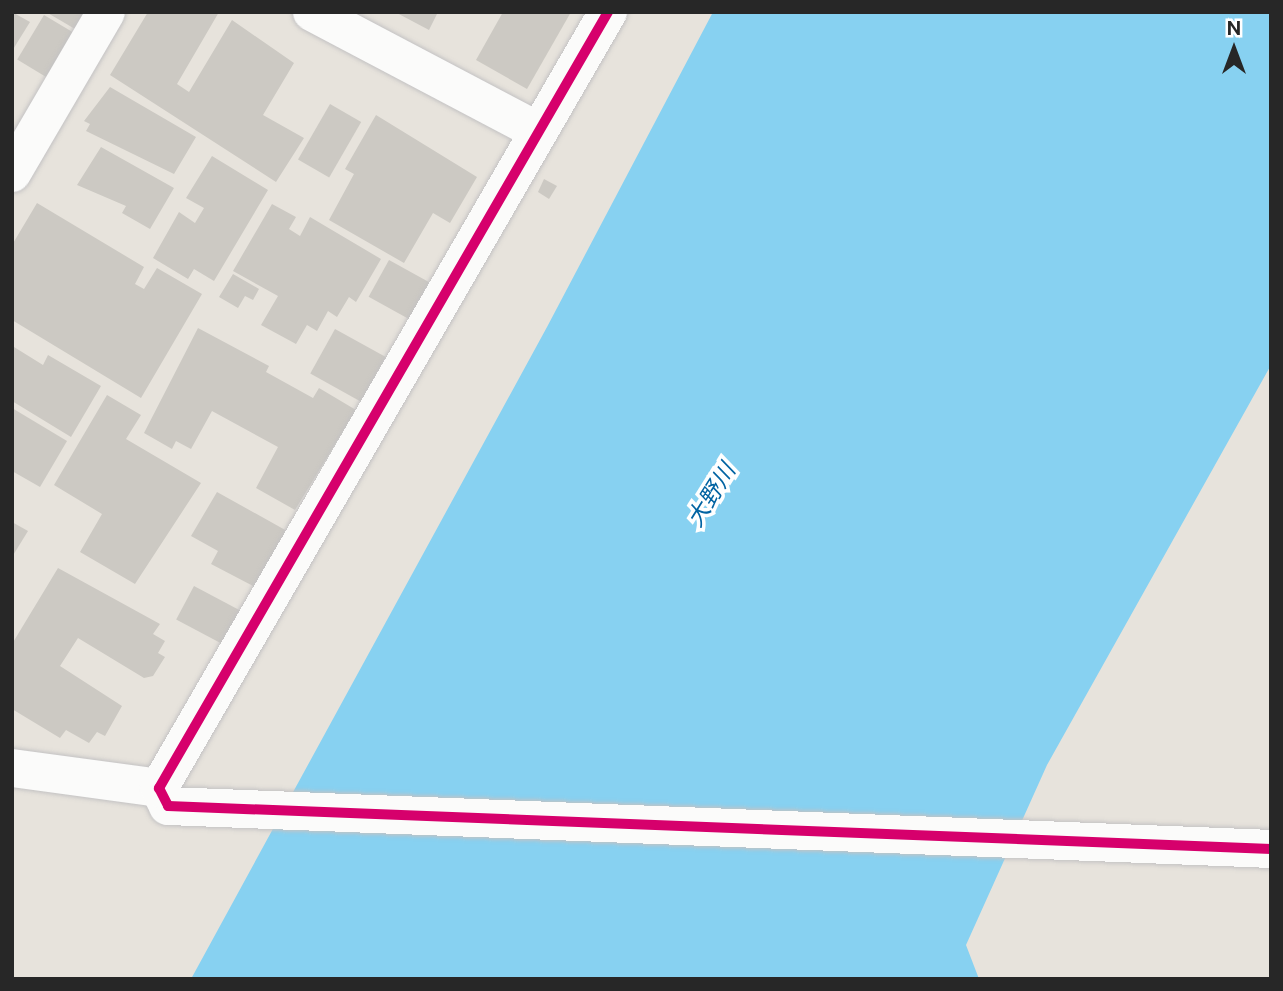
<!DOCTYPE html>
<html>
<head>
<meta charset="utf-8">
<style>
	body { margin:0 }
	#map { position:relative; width:1283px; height:991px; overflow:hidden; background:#e7e3dc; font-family:"Public Sans","Noto Sans JP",sans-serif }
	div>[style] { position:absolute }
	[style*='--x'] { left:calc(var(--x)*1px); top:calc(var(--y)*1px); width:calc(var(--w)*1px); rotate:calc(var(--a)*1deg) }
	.water>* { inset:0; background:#87d1f1 }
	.building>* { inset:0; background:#ccc9c3; transform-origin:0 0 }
	.roads { filter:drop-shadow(0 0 2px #c3c2c3) drop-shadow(0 0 2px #c3c2c3) }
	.minor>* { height:38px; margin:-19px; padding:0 19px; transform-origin:19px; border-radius:19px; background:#fbfbfa }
	.cycleway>* { height:10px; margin:-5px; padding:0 5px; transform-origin:5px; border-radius:5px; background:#d6006c }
	span { translate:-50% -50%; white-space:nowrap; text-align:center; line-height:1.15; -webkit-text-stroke:7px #fff; paint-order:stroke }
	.water-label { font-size:23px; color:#0163a2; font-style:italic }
	.frame { position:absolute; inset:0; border:14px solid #272727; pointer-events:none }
	.north { position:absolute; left:1199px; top:14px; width:70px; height:70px; -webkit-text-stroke:5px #fff; paint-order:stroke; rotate:0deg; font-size:19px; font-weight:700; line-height:28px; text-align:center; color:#272727 }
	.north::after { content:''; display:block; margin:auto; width:24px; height:32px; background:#272727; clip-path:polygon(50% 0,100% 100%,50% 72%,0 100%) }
</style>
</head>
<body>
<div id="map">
	<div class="water">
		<div style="clip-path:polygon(713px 12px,1271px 12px,1271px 365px,1047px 765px,966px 945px,979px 979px,191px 979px,547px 327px)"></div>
	</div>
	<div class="building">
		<div style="clip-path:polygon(12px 12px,30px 22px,12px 51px)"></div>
		<div style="clip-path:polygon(46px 12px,85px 12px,75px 29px)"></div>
		<div style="clip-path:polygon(148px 12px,219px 12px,177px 84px,189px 92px,232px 20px,294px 63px,263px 115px,304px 138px,276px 182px,110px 75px)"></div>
		<div style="clip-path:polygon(395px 12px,438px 12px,429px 30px)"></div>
		<div style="clip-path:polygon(503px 12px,571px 12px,527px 89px,476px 60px)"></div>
		<div style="left:44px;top:15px;width:39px;height:52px;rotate:31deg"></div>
		<div style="clip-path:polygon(110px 87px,196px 137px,174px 174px,86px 131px,90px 124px,84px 121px)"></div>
		<div style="left:330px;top:104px;width:36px;height:64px;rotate:30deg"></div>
		<div style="clip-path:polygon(376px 115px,477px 177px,450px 223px,433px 213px,404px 263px,329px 220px,354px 174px,345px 169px)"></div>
		<div style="clip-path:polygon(101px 147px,174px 188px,150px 229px,122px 213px,126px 206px,77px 185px)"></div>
		<div style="clip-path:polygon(212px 156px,268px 190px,214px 281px,194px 269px,188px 279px,153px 258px,179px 212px,195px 223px,204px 208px,186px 198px)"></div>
		<div style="clip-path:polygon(544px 179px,557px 186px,549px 199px,538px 192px)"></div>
		<div style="clip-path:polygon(37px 203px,144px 267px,135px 284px,144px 289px,157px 268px,202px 294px,141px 398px,12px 320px,12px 245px)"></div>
		<div style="clip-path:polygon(272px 204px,296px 217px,289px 229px,300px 236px,310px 217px,381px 259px,356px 302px,349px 297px,337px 317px,328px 311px,317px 331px,307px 325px,296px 344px,261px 325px,278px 296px,233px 271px)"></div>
		<div style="left:389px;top:260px;width:46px;height:42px;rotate:29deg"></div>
		<div style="clip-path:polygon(233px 274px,259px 289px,253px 300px,245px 296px,238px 308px,219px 297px)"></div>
		<div style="clip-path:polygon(198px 328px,269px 366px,266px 372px,313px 398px,319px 388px,356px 410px,295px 510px,256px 488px,278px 447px,212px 411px,191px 449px,176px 441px,172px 449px,144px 433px)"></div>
		<div style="left:335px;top:329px;width:58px;height:51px;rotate:29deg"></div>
		<div style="clip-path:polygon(14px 347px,43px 365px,48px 355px,101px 386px,71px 437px,12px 401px)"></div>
		<div style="clip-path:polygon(107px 395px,141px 415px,126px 439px,201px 483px,135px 584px,80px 552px,102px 514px,54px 485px)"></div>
		<div style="clip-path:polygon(12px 408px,67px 441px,40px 487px,12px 471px)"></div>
		<div style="clip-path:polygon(217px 492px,287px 531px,255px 587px,211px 564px,218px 551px,191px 536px)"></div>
		<div style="clip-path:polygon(12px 522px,28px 531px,12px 557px)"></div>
		<div style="clip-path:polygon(58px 568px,160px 624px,153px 634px,165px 641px,158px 653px,165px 657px,153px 676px,144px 678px,78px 638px,60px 666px,122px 706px,105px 736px,97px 732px,89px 743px,66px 730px,60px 738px,12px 709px,12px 644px)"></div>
		<div style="left:194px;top:586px;width:55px;height:38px;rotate:28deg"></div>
	</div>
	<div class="roads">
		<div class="minor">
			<div style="--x:312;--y:12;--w:253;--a:27.8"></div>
			<div style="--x:12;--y:173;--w:186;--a:-59.7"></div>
			<div style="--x:12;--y:768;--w:148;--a:7.7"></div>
			<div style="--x:159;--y:788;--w:20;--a:63"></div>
			<div style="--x:168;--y:806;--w:1104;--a:2.23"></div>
			<div style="--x:159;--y:788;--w:897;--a:-59.95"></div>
		</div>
	</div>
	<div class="cycleway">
		<div style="--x:608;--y:12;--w:897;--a:120.05"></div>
		<div style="--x:159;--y:788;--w:20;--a:63"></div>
		<div style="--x:168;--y:806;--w:1104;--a:2.23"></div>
	</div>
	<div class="water-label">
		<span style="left:711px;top:495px;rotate:-58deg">大野川</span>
	</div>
	<div class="frame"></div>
	<div class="north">N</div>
</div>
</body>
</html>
